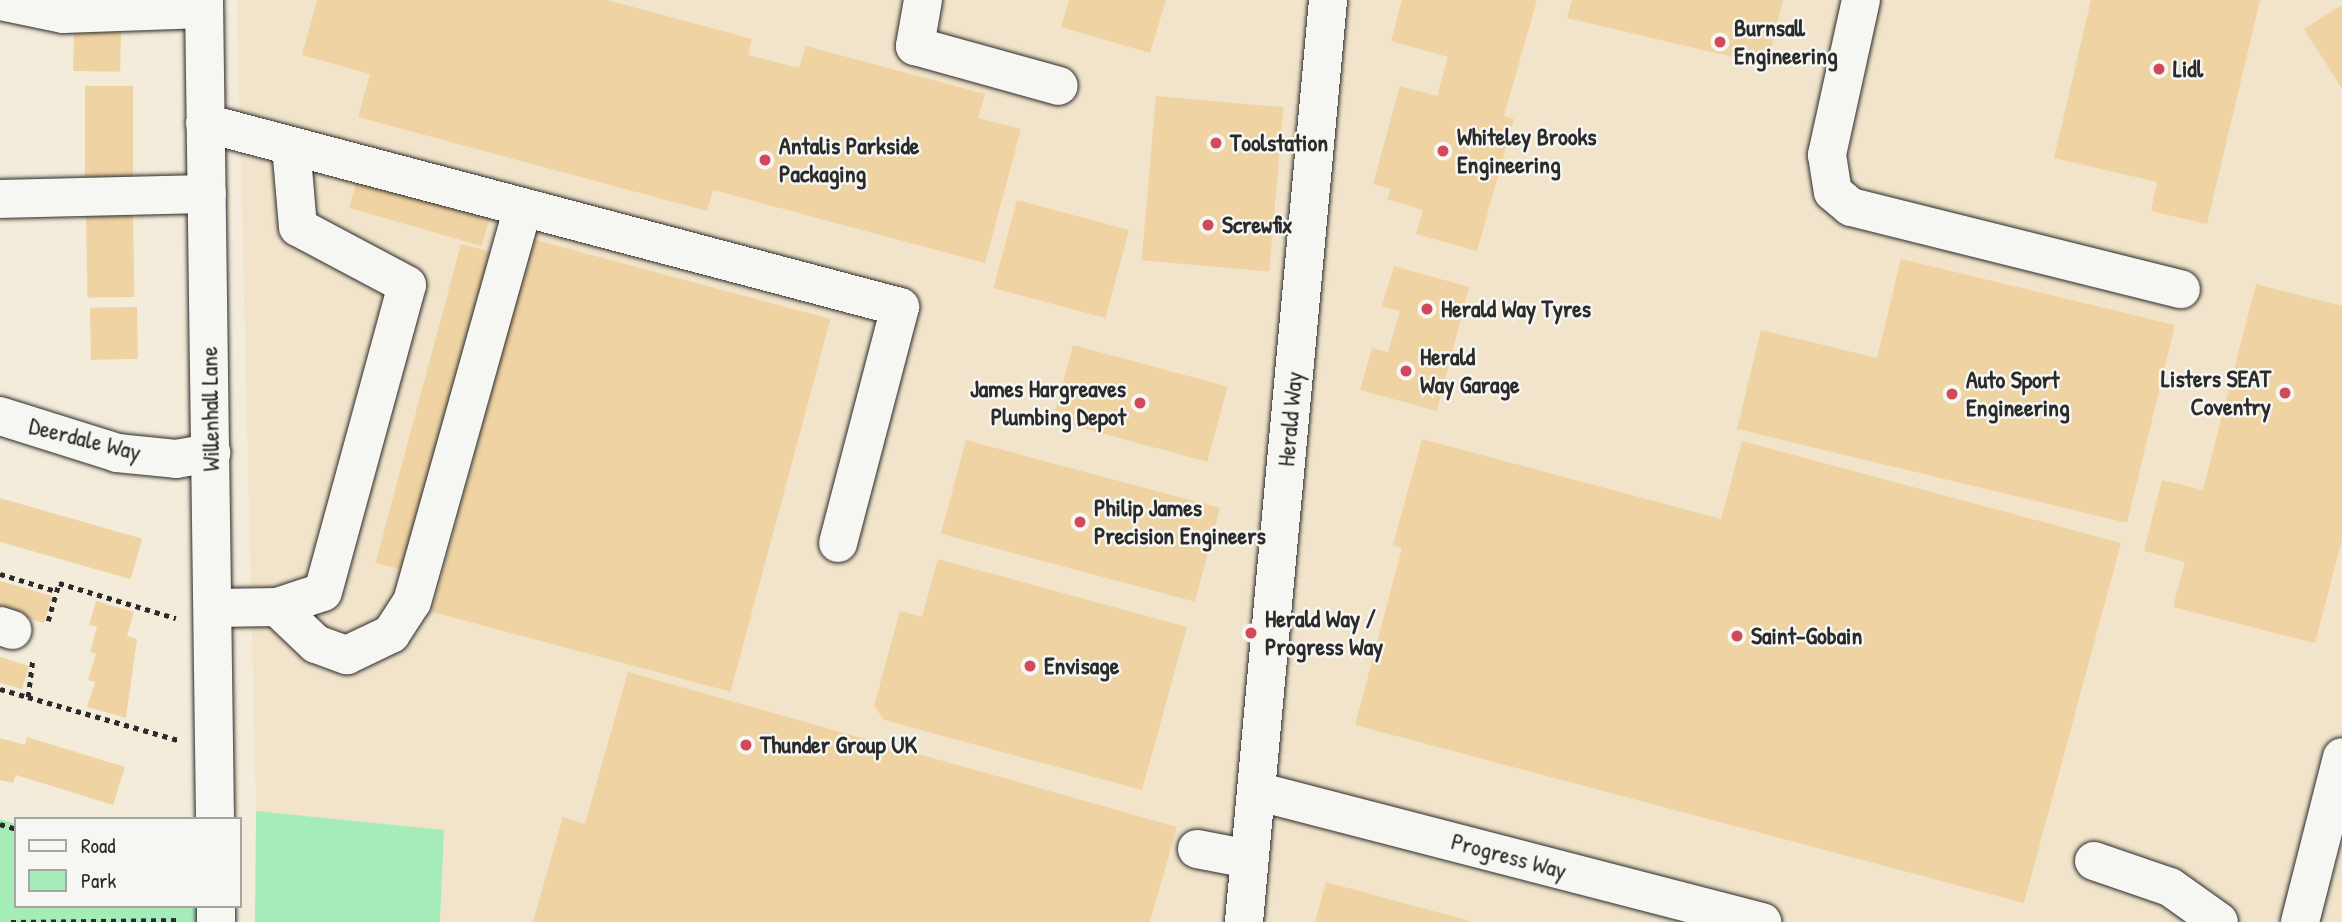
<!DOCTYPE html>
<html>
<head>
<meta charset="utf-8">
<style>
	body { margin:0 }
	#map { position:relative; width:2342px; height:922px; overflow:hidden; background:#f4ecda; font-family:"Patrick Hand",sans-serif }
	div>[style] { position:absolute }
	[style*='--x'] { left:calc(var(--x)*1px); top:calc(var(--y)*1px); width:calc(var(--w)*1px); rotate:calc(var(--a)*1deg) }
	.built>* { inset:0; background:#f2e4ca }
	.green>* { inset:0; background:#a6ecb8 }
	.building>* { inset:0; background:#efd3a3; transform-origin:0 0 }
	.path>* { height:4.5px; margin-top:-2.25px; transform-origin:0; background:repeating-linear-gradient(90deg,#2b2b2b 0 5px,transparent 0 10px) }
	.roads { filter:drop-shadow(0 0 2px #2b2b2b) drop-shadow(0 0 2px #2b2b2b) }
	.minor>* { height:38px; margin:-19px; padding:0 19px; transform-origin:19px; border-radius:19px; background:#f6f6f2 }
	.dots>* { width:19px; height:19px; translate:-50% -50%; box-sizing:border-box; border:4px solid #f6f6f2; border-radius:50% }
	span { translate:-50% -50%; white-space:nowrap; text-align:center; line-height:1.15; -webkit-text-stroke:5px #f6f6f2; paint-order:stroke }
	.poi-label { font-size:24px; color:#2b2b2b; font-weight:700 }
	.left { translate:0 -50%; text-align:left }
	.right { translate:-100% -50%; text-align:right }
	.street-label { font-size:24px; color:#2b2b2b }
	.legend { position:absolute; left:14px; top:817px; width:228px; height:91px; box-sizing:border-box; background:#f6f6f2; border:2px solid #a5a5a2; margin:0; padding:9px 12px; list-style:none; font-size:21px; color:#2b2b2b }
	.legend li { display:flex; align-items:center; gap:14px; height:35px }
	.legend b { width:35px; border:2px solid #a5a5a2 }
</style>
</head>
<body>
<div id="map">
	<div class="built">
		<div style="clip-path:polygon(237px 0,2342px 0,2342px 922px,440px 922px,444px 830px,256px 811px)"></div>
	</div>
	<div class="green">
		<div style="clip-path:polygon(256px 811px,444px 830px,440px 922px,255px 922px)"></div>
		<div style="clip-path:polygon(0 819px,16px 824px,16px 906px,205px 906px,204px 922px,0 922px)"></div>
	</div>
	<div class="building">
		<div style="clip-path:polygon(317px 0,607px 0,752px 39px,748px 55px,799px 68px,806px 46px,985px 94px,978px 118px,1021px 129px,985px 263px,713px 190px,707px 211px,358px 117px,370px 74px,302px 55px)"></div>
		<div style="clip-path:polygon(1069px 0,1166px 0,1150px 53px,1061px 27px)"></div>
		<div style="clip-path:polygon(1402px 0,1537px 0,1504px 116px,1514px 119px,1477px 251px,1416px 234px,1423px 210px,1387px 199px,1391px 189px,1373px 184px,1400px 86px,1437px 96px,1448px 57px,1391px 41px)"></div>
		<div style="clip-path:polygon(1572px 0,1783px 0,1767px 65px,1567px 18px)"></div>
		<div style="clip-path:polygon(2091px 0,2260px 0,2207px 224px,2151px 211px,2157px 182px,2054px 158px)"></div>
		<div style="clip-path:polygon(2342px 5px,2342px 89px,2304px 29px)"></div>
		<div style="left:74px;top:26px;width:47px;height:45px;rotate:1deg"></div>
		<div style="left:85px;top:86px;width:48px;height:103px"></div>
		<div style="left:1156px;top:96px;width:128px;height:165px;rotate:5deg"></div>
		<div style="left:357px;top:180px;width:138px;height:29px;rotate:16deg"></div>
		<div style="left:1017px;top:200px;width:116px;height:91px;rotate:15deg"></div>
		<div style="left:133px;top:215px;width:82px;height:47px;rotate:89deg"></div>
		<div style="left:532px;top:239px;width:309px;height:386px;rotate:15deg"></div>
		<div style="left:461px;top:244px;width:38px;height:330px;rotate:15deg"></div>
		<div style="clip-path:polygon(1901px 259px,2175px 325px,2127px 523px,1737px 429px,1761px 330px,1877px 358px)"></div>
		<div style="clip-path:polygon(1394px 266px,1469px 287px,1437px 411px,1360px 390px,1372px 348px,1388px 352px,1400px 311px,1382px 306px)"></div>
		<div style="clip-path:polygon(2256px 284px,2342px 306px,2342px 539px,2315px 643px,2173px 607px,2185px 562px,2144px 551px,2162px 480px,2203px 490px)"></div>
		<div style="left:137px;top:307px;width:52px;height:47px;rotate:89deg"></div>
		<div style="left:1073px;top:345px;width:160px;height:78px;rotate:15deg"></div>
		<div style="clip-path:polygon(1422px 439px,1721px 519px,1742px 441px,2121px 543px,2024px 903px,1355px 725px,1402px 548px,1393px 545px)"></div>
		<div style="left:966px;top:440px;width:263px;height:97px;rotate:15deg"></div>
		<div style="left:0;top:498px;width:148px;height:42px;rotate:16deg"></div>
		<div style="clip-path:polygon(938px 559px,1187px 627px,1142px 790px,884px 720px,874px 706px,900px 611px,922px 617px)"></div>
		<div style="clip-path:polygon(0 581px,52px 596px,44px 623px,0 610px)"></div>
		<div style="clip-path:polygon(96px 601px,134px 612px,127px 636px,137px 639px,126px 718px,87px 707px,95px 682px,88px 680px,96px 654px,90px 652px,97px 627px,89px 625px)"></div>
		<div style="clip-path:polygon(0 657px,29px 666px,22px 689px,0 683px)"></div>
		<div style="clip-path:polygon(628px 672px,1177px 827px,1150px 922px,533px 922px,563px 817px,585px 824px)"></div>
		<div style="clip-path:polygon(27px 737px,125px 767px,113px 805px,16px 775px,13px 783px,0 780px,0 738px,25px 745px)"></div>
		<div style="clip-path:polygon(1326px 882px,1470px 921px,1470px 922px,1315px 922px)"></div>
	</div>
	<div class="path">
		<div style="--x:0;--y:574;--w:59;--a:16.9"></div>
		<div style="--x:48;--y:621;--w:40;--a:-74"></div>
		<div style="--x:59;--y:583;--w:122;--a:16.7"></div>
		<div style="--x:0;--y:689;--w:29;--a:16"></div>
		<div style="--x:28;--y:697;--w:38;--a:-83"></div>
		<div style="--x:28;--y:697;--w:156;--a:16"></div>
		<div style="--x:0;--y:824;--w:17;--a:17"></div>
		<div style="--x:11;--y:922;--w:170;--a:-0.7"></div>
	</div>
	<div class="roads">
		<div class="minor">
			<div style="--x:204;--y:0;--w:819;--a:89.23"></div>
			<div style="--x:923;--y:0;--w:47;--a:99.9"></div>
			<div style="--x:915;--y:46;--w:149;--a:15.5"></div>
			<div style="--x:1861;--y:0;--w:159;--a:102.4"></div>
			<div style="--x:1827;--y:155;--w:37;--a:81"></div>
			<div style="--x:1833;--y:192;--w:23;--a:40"></div>
			<div style="--x:1851;--y:207;--w:340;--a:14"></div>
			<div style="--x:0;--y:1;--w:64;--a:11.7"></div>
			<div style="--x:63;--y:14;--w:141;--a:-2"></div>
			<div style="--x:205;--y:123;--w:719;--a:14.83"></div>
			<div style="--x:900;--y:307;--w:244;--a:104.7"></div>
			<div style="--x:0;--y:199;--w:207;--a:-1.4"></div>
			<div style="--x:0;--y:416;--w:123;--a:17.5"></div>
			<div style="--x:117;--y:453;--w:59;--a:5.8"></div>
			<div style="--x:176;--y:459;--w:36;--a:-10"></div>
			<div style="--x:277;--y:607;--w:54;--a:43.5"></div>
			<div style="--x:316;--y:644;--w:33;--a:20"></div>
			<div style="--x:347;--y:655;--w:49;--a:-25.5"></div>
			<div style="--x:391;--y:634;--w:38;--a:-57"></div>
			<div style="--x:412;--y:602;--w:410;--a:-74.3"></div>
			<div style="--x:213;--y:608;--w:64;--a:-0.9"></div>
			<div style="--x:277;--y:607;--w:48;--a:-18.1"></div>
			<div style="--x:323;--y:592;--w:318;--a:-74.7"></div>
			<div style="--x:407;--y:285;--w:123;--a:-152"></div>
			<div style="--x:298;--y:227;--w:81;--a:-94.9"></div>
			<div style="--x:0;--y:626;--w:13;--a:18"></div>
			<div style="--x:1256;--y:791;--w:523;--a:14.51"></div>
			<div style="--x:1197;--y:849;--w:53;--a:10.9"></div>
			<div style="--x:2094;--y:861;--w:80;--a:18.9"></div>
			<div style="--x:2170;--y:887;--w:60;--a:35.5"></div>
			<div style="--x:216;--y:906;--w:16;--a:90"></div>
			<div style="--x:1244;--y:922;--w:926;--a:-84.79"></div>
			<div style="--x:2300;--y:922;--w:170;--a:-75.7"></div>
		</div>
	</div>
	<div class="dots">
		<div style="left:1720px;top:42px;background:#d1495b"></div>
		<div style="left:2159px;top:69px;background:#d1495b"></div>
		<div style="left:1216px;top:143px;background:#d1495b"></div>
		<div style="left:1443px;top:151px;background:#d1495b"></div>
		<div style="left:765px;top:160px;background:#d1495b"></div>
		<div style="left:1208px;top:225px;background:#d1495b"></div>
		<div style="left:1427px;top:309px;background:#d1495b"></div>
		<div style="left:1406px;top:371px;background:#d1495b"></div>
		<div style="left:2285px;top:393px;background:#d1495b"></div>
		<div style="left:1952px;top:394px;background:#d1495b"></div>
		<div style="left:1140px;top:403px;background:#d1495b"></div>
		<div style="left:1080px;top:522px;background:#d1495b"></div>
		<div style="left:1251px;top:633px;background:#d1495b"></div>
		<div style="left:1737px;top:636px;background:#d1495b"></div>
		<div style="left:1030px;top:666px;background:#d1495b"></div>
		<div style="left:746px;top:745px;background:#d1495b"></div>
	</div>
	<div class="poi-label">
		<span class="left" style="left:1734px;top:42px">Burnsall<br>Engineering</span>
		<span class="left" style="left:2173px;top:69px">Lidl</span>
		<span class="left" style="left:1457px;top:151px">Whiteley Brooks<br>Engineering</span>
		<span class="left" style="left:1230px;top:143px">Toolstation</span>
		<span class="left" style="left:779px;top:160px">Antalis Parkside<br>Packaging</span>
		<span class="left" style="left:1222px;top:225px">Screwfix</span>
		<span class="left" style="left:1441px;top:309px">Herald Way Tyres</span>
		<span class="left" style="left:1420px;top:371px">Herald<br>Way Garage</span>
		<span class="right" style="left:2271px;top:393px">Listers SEAT<br>Coventry</span>
		<span class="left" style="left:1966px;top:394px">Auto Sport<br>Engineering</span>
		<span class="right" style="left:1126px;top:403px">James Hargreaves<br>Plumbing Depot</span>
		<span class="left" style="left:1094px;top:522px">Philip James<br>Precision Engineers</span>
		<span class="left" style="left:1265px;top:633px">Herald Way /<br>Progress Way</span>
		<span class="left" style="left:1751px;top:636px">Saint-Gobain</span>
		<span class="left" style="left:1044px;top:666px">Envisage</span>
		<span class="left" style="left:760px;top:745px">Thunder Group UK</span>
	</div>
	<div class="street-label">
		<span style="left:210px;top:409px;rotate:-91deg">Willenhall Lane</span>
		<span style="left:1290px;top:419px;rotate:-85deg">Herald Way</span>
		<span style="left:85px;top:439px;rotate:14deg">Deerdale Way</span>
		<span style="left:1509px;top:856px;rotate:15deg">Progress Way</span>
	</div>
	<ul class="legend">
	<li><b style="height:9px;background:#f6f6f2"></b>Road</li>
	<li><b style="height:19px;background:#a6ecb8"></b>Park</li>
	</ul>
</div>
</body>
</html>
